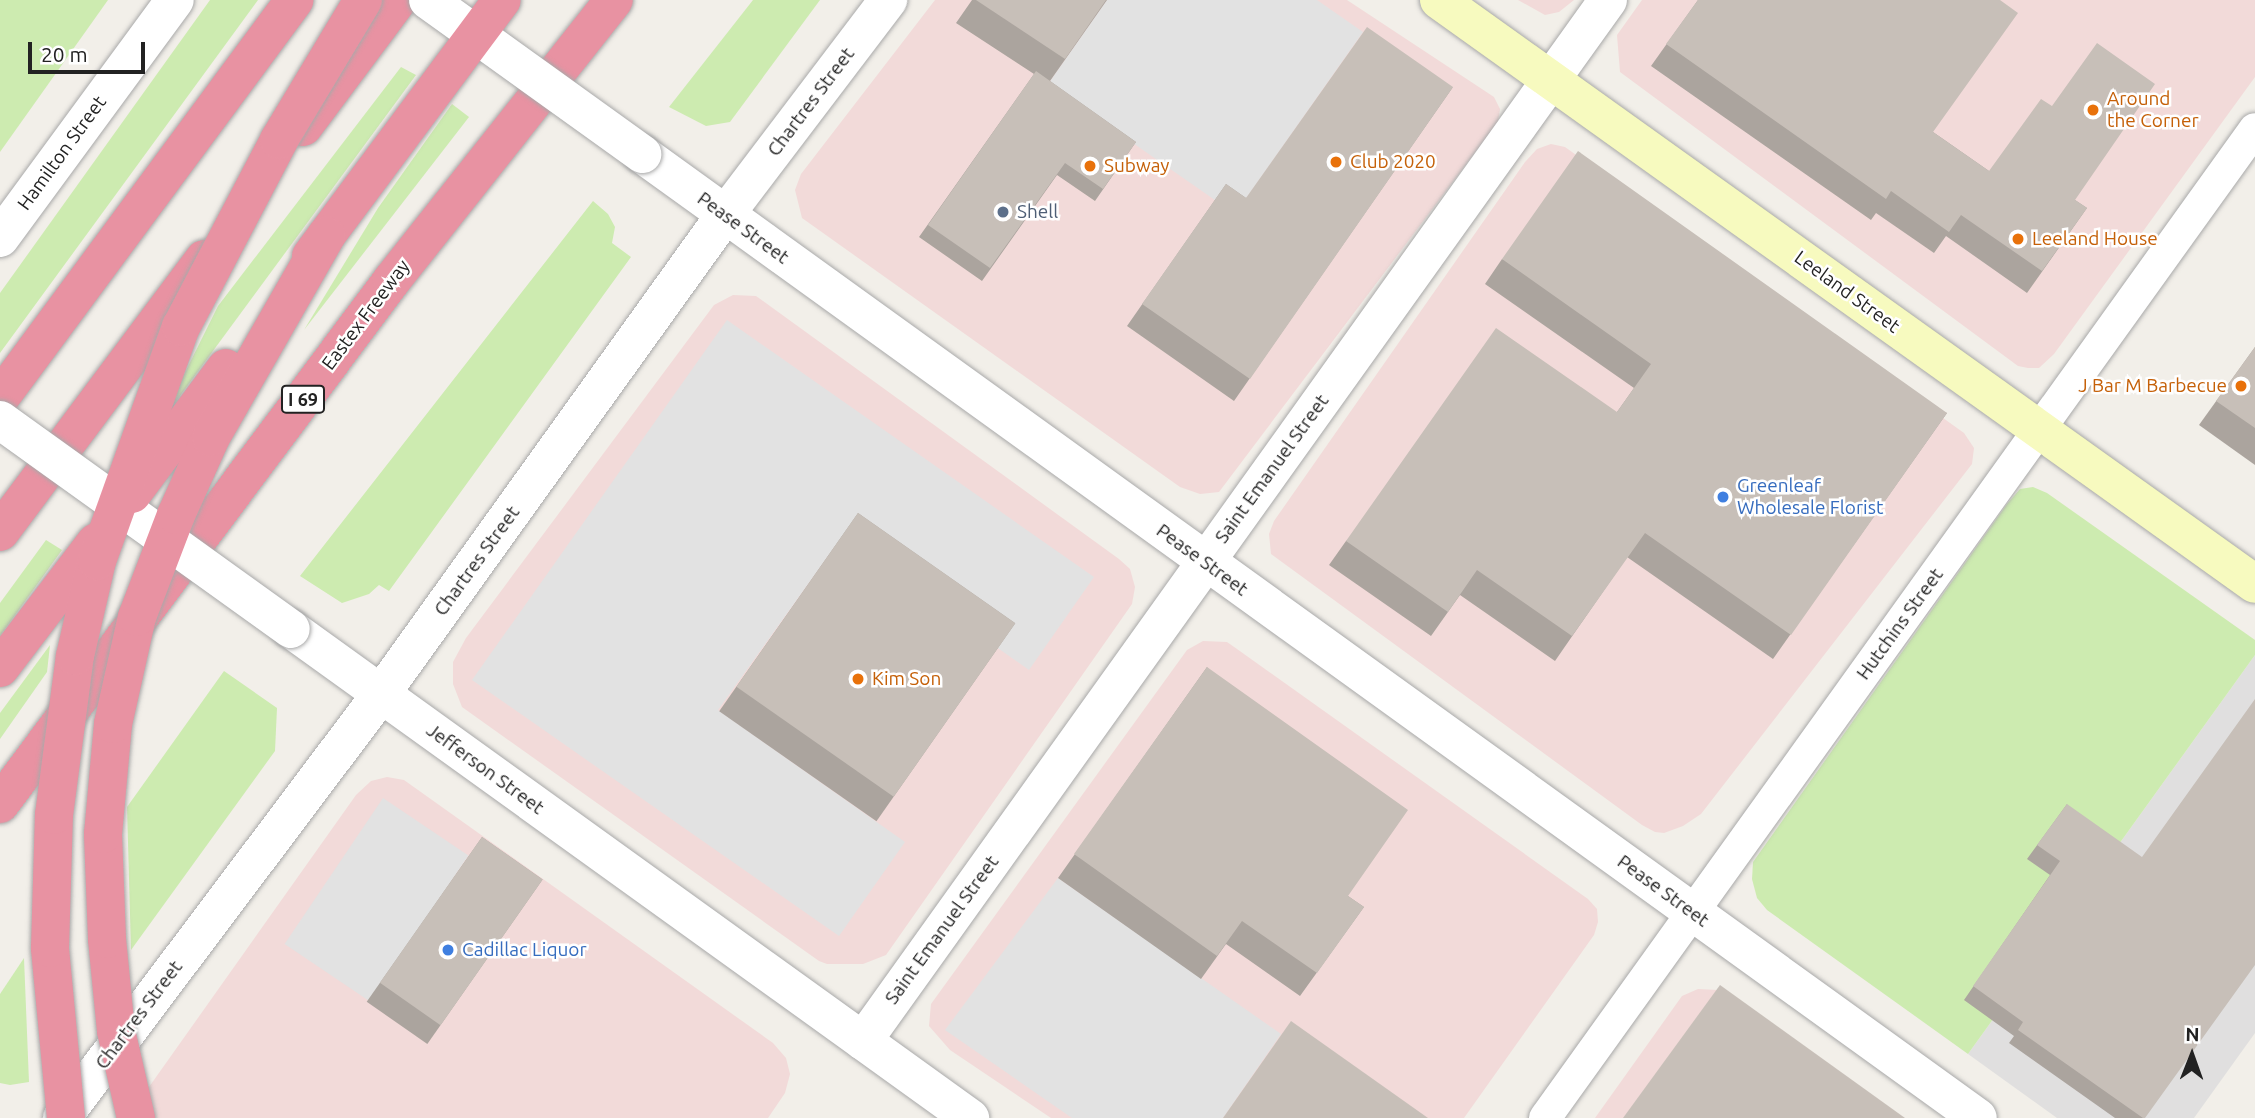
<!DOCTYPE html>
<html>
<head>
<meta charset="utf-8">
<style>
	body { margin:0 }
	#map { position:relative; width:2255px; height:1118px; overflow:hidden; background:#f2efe9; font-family:Ubuntu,sans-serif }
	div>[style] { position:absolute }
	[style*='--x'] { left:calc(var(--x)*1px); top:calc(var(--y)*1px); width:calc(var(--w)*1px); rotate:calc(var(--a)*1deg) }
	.residential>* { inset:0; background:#e0dfdf }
	.commercial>* { inset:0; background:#f2dad9 }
	.grass>* { inset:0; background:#cdebb0 }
	.parking>* { inset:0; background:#e2e2e2; transform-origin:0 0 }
	.roads { filter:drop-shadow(0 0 2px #a9a9a9) drop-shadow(0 0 2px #a9a9a9) }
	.minor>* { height:32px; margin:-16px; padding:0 16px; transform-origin:16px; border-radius:16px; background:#fff }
	.tertiary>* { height:38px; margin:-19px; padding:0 19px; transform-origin:19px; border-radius:19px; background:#fff }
	.secondary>* { height:38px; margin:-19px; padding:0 19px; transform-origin:19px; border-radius:19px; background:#f7fabf }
	.motorway>* { height:38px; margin:-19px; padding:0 19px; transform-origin:19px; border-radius:19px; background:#e892a2 }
	.bridges { filter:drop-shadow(0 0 2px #a9a9a9) drop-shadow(0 0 2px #a9a9a9) }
	.tertiary-bridge>* { height:38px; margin:-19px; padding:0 19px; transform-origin:19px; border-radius:19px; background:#fff }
	.motorway-bridge>* { height:38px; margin:-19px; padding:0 19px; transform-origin:19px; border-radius:19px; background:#e892a2 }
	.wall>* { inset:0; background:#aba49e; transform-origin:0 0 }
	.building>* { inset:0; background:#c7bfb8; transform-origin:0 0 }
	.dots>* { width:19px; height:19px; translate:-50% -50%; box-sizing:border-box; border:4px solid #fff; border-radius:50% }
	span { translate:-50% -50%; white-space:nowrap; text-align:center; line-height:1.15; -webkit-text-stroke:5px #fff; paint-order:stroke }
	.shield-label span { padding:2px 5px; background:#fff; border:2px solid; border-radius:5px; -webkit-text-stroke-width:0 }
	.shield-label { font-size:18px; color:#222; font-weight:700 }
	.food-label { font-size:19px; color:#c56008 }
	.left { translate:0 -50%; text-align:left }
	.right { translate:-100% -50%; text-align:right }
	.street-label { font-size:19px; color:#222 }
	.service-label { font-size:19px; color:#4e5e75 }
	.shop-label { font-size:19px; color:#366cbe }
	.north { position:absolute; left:2157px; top:1020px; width:70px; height:70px; -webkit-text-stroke:5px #fff; paint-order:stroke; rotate:1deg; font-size:19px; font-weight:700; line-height:28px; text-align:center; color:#222 }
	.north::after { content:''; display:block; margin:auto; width:24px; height:32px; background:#222; clip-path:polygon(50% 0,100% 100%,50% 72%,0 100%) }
	.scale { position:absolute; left:28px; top:42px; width:117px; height:32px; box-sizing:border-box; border:4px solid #222; border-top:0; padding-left:9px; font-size:21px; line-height:24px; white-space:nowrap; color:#222; -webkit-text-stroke:5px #fff; paint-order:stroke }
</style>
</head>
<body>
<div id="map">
	<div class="residential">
		<div style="clip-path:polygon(2255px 655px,2255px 1033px,2194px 1118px,2057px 1118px,1968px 1054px)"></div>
	</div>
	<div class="commercial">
		<div style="clip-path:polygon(935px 0,1347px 0,1494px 97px,1500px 109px,1498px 122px,1219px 492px,1200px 494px,1180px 487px,802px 218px,795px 190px,801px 174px)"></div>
		<div style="clip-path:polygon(1518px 0,1574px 0,1559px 12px,1545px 15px)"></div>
		<div style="clip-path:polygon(1642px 0,2255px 0,2255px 77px,2054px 354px,2039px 368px,2028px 368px,2018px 366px,1620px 72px,1617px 35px)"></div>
		<div style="clip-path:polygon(1551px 144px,1565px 147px,1964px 433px,1974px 448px,1972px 464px,1701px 814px,1683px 826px,1664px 833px,1655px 832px,1642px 825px,1271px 554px,1269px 534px,1274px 521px,1525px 162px,1537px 149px)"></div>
		<div style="clip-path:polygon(733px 295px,756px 296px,1119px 559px,1130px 569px,1135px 587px,1132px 604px,886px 955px,863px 964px,827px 964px,819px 961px,462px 707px,453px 684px,453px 662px,466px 638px,714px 305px)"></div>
		<div style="clip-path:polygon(1203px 641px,1227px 642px,1237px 649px,1588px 899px,1597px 909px,1598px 922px,1594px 935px,1464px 1118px,1051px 1118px,950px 1050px,929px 1026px,931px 1004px,1187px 650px)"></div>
		<div style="clip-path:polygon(387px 777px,404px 780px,773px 1043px,786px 1058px,790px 1074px,785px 1093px,768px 1118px,127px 1118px,356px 795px,371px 781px)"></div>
		<div style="clip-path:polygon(1698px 989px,1718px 990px,1897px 1118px,1595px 1118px,1682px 996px)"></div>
	</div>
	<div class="grass">
		<div style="clip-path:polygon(0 0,108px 0,0 152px)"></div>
		<div style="clip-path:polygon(210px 0,258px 0,0 353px,0 293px)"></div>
		<div style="clip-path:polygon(753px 0,820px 0,730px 122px,706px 126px,669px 107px)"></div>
		<div style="clip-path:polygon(401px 67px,416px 75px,160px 423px,218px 306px)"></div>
		<div style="clip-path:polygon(452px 104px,469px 117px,304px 330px,378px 208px)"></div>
		<div style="clip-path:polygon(593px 201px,608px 214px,615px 227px,612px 243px,631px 257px,389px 591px,379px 585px,369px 594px,342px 603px,300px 576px)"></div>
		<div style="clip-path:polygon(2033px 487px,2047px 493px,2255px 640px,2255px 655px,1968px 1054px,1767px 910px,1757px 898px,1752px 879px,1753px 862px,2007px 504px,2020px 489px)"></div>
		<div style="clip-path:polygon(46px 540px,62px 550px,0 636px,0 603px)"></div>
		<div style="clip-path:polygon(50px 645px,47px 672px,0 739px,0 713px)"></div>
		<div style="clip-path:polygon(224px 671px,277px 708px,275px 751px,131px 950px,127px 807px)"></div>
		<div style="clip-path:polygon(24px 958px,29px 1082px,10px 1085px,0 1083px,0 994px)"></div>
	</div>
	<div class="parking">
		<div style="clip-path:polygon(1107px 0,1317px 0,1363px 32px,1235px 214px,1048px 84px)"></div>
		<div style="clip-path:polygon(727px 320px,1094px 577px,1029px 670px,841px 538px,718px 710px,905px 842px,839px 936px,472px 680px)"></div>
		<div style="left:383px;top:798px;width:103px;height:176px;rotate:34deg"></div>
		<div style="clip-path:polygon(1058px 878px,1281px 1034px,1223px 1118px,1072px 1118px,945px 1030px)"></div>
	</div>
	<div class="roads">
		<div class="minor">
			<div style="--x:1545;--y:1118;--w:1217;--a:-54.33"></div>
		</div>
		<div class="tertiary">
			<div style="--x:642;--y:154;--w:1647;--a:35.81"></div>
			<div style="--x:0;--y:238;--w:295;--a:-53.7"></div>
			<div style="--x:291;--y:629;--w:837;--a:35.76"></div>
			<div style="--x:863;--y:1041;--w:1280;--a:-54.41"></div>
			<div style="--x:62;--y:1118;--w:531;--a:-53.04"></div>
			<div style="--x:381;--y:694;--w:590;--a:-54.32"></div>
			<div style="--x:725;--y:215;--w:270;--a:-52.8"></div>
		</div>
		<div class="secondary">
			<div style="--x:1439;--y:0;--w:1003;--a:35.59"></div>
		</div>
		<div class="motorway">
			<div style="--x:303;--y:127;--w:159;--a:-53.2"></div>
			<div style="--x:0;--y:398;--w:495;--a:-53.5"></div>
			<div style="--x:0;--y:532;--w:341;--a:-53.2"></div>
			<div style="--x:0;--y:804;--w:654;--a:-53.2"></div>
			<div style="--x:392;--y:280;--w:357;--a:-51.6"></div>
		</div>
	</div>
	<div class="bridges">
		<div class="tertiary-bridge">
			<div style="--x:428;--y:0;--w:264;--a:35.7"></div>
			<div style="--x:0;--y:420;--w:358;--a:35.7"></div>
		</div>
		<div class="motorway-bridge">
			<div style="--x:311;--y:256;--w:319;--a:-53.3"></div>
			<div style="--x:132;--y:494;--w:157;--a:-53.3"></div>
			<div style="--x:0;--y:668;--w:158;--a:-52.7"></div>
			<div style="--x:66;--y:1118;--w:171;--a:-95.4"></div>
			<div style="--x:50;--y:948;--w:133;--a:-88.3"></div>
			<div style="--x:54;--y:815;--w:160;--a:-82.5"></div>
			<div style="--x:75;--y:656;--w:98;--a:-77"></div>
			<div style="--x:97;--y:561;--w:249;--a:-70.3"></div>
			<div style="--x:181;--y:327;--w:211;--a:-62.3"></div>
			<div style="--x:279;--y:140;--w:163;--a:-59"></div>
			<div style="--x:136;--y:1118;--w:89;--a:-102.9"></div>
			<div style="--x:116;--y:1031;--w:92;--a:-95.6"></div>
			<div style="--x:107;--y:939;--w:105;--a:-92.2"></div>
			<div style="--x:103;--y:834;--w:110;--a:-84.8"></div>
			<div style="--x:113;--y:724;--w:110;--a:-77.4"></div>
			<div style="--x:137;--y:617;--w:109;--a:-69.1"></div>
			<div style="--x:176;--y:515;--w:85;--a:-65.8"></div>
			<div style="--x:211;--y:437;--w:232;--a:-60.2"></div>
		</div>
	</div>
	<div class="wall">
		<div style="clip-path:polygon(972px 0,1107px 0,1050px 81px,1136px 142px,1095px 201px,1057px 175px,982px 281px,919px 237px,1034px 74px,956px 23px)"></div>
		<div style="clip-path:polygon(1698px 0,1933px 132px,1989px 171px,2075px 200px,2087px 208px,2027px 293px,1946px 236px,1934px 253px,1876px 213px,1871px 220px,1651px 66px)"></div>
		<div style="clip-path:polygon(1453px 87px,1234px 401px,1127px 326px,1226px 184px,1246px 198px)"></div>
		<div style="clip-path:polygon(1502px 259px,1947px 413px,1773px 659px,1627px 557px,1555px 661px,1460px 595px,1431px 636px,1329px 565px,1346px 541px,1617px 412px,1634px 388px,1485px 284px)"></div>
		<div style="clip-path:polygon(2255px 347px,2255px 465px,2199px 425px)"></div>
		<div style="left:858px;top:513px;width:192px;height:242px;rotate:35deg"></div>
		<div style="clip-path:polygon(1207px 667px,1348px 896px,1364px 907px,1300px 996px,1226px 944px,1201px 979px,1058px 878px)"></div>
		<div style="clip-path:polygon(2067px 804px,2145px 1118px,2115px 1118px,2009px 1043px,2014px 1036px,1964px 1000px,2050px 875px,2027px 859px)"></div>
		<div style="left:482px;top:837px;width:74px;height:201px;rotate:35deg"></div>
	</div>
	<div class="building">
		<div style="clip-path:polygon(976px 0,1106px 0,1065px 59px)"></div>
		<div style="clip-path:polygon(1698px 0,2000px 0,2018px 13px,1933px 132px,1989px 171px,2041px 99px,2052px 106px,2097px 43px,2155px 84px,2075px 200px,2087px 208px,2042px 271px,1961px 215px,1949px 232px,1891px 191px,1886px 199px,1666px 44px)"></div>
		<div style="clip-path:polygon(1367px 27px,1453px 87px,1250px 379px,1142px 304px,1226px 184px,1246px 198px)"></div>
		<div style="clip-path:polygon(1036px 71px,1136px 142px,1103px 189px,1065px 163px,990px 268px,928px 225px)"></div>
		<div style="clip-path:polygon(1578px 151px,1947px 413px,1791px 635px,1645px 533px,1572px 636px,1477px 570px,1448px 612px,1346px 541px,1496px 328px,1617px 412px,1651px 364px,1502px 259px)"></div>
		<div style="clip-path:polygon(2255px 347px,2255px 428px,2216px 401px)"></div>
		<div style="left:858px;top:513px;width:192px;height:212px;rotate:35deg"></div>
		<div style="clip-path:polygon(1207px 667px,1408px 810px,1348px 896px,1364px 907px,1317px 973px,1242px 921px,1217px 956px,1074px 854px)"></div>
		<div style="clip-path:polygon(2255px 699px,2255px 965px,2145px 1118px,2143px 1118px,2018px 1030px,2023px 1022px,1973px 986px,2060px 861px,2037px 845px,2067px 804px,2142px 857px)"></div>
		<div style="left:482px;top:837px;width:74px;height:178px;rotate:35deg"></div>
		<div style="clip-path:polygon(1720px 985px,1905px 1118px,1623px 1118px)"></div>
		<div style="clip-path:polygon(1291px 1021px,1428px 1118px,1223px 1118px)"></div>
	</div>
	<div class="dots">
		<div style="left:2093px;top:110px;background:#e8710a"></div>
		<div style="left:1336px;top:162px;background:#e8710a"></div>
		<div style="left:1090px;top:166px;background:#e8710a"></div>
		<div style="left:1003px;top:212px;background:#5c6f8a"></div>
		<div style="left:2018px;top:239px;background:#e8710a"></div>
		<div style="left:2241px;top:386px;background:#e8710a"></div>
		<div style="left:1723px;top:497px;background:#3f7fe0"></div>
		<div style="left:858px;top:679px;background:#e8710a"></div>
		<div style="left:448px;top:950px;background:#3f7fe0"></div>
	</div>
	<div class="shield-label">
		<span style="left:303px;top:399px">I 69</span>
	</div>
	<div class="food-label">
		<span class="left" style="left:2107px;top:110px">Around<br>the Corner</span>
		<span class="left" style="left:1350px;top:162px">Club 2020</span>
		<span class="left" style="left:1104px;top:166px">Subway</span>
		<span class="left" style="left:2032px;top:239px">Leeland House</span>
		<span class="right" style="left:2227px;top:386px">J Bar M Barbecue</span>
		<span class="left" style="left:872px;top:679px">Kim Son</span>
	</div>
	<div class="street-label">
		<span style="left:811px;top:102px;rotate:-53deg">Chartres Street</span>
		<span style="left:62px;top:153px;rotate:-54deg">Hamilton Street</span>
		<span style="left:743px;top:228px;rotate:36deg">Pease Street</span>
		<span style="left:1847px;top:292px;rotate:36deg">Leeland Street</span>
		<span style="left:366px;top:315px;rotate:-53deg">Eastex Freeway</span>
		<span style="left:1272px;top:469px;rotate:-54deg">Saint Emanuel Street</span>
		<span style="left:1202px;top:560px;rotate:36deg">Pease Street</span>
		<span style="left:477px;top:561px;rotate:-54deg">Chartres Street</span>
		<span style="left:1900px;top:624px;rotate:-54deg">Hutchins Street</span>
		<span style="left:485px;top:769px;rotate:36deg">Jefferson Street</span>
		<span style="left:1663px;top:891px;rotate:36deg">Pease Street</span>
		<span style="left:942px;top:930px;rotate:-54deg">Saint Emanuel Street</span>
		<span style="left:139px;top:1015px;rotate:-53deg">Chartres Street</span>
	</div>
	<div class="service-label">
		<span class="left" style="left:1017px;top:212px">Shell</span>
	</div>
	<div class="shop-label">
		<span class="left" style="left:1737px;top:497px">Greenleaf<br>Wholesale Florist</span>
		<span class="left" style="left:462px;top:950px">Cadillac Liquor</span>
	</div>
	<div class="north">N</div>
	<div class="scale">20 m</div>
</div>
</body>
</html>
